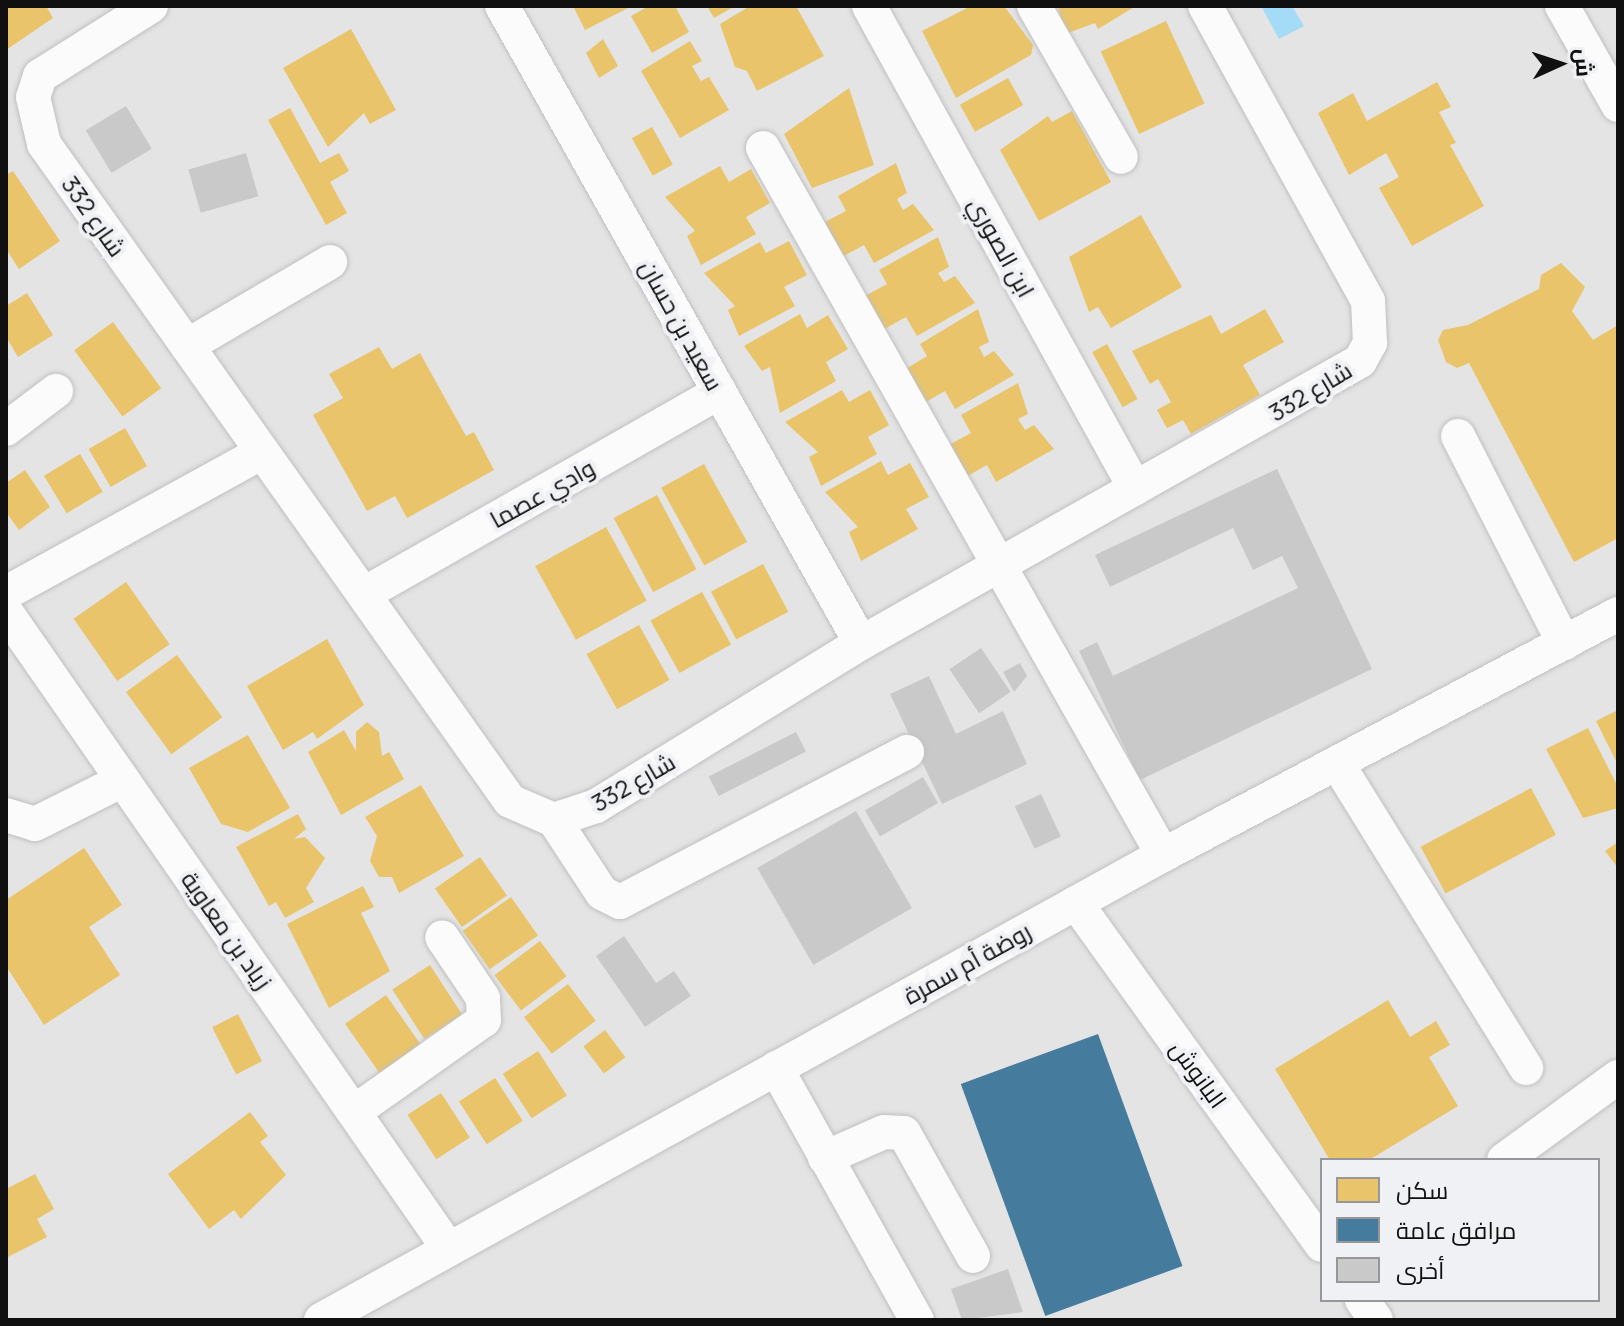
<!DOCTYPE html>
<html>
<head>
<meta charset="utf-8">
<style>
	body { margin:0 }
	#map { position:relative; width:1624px; height:1326px; overflow:hidden; background:#e4e4e5; font-family:Manrope,Cairo,sans-serif }
	div>[style] { position:absolute }
	[style*='--x'] { left:calc(var(--x)*1px); top:calc(var(--y)*1px); width:calc(var(--w)*1px); rotate:calc(var(--a)*1deg) }
	.water>* { inset:0; background:#a4dcf7 }
	.homes>* { inset:0; background:#e9c46a; transform-origin:0 0 }
	.public>* { inset:0; background:#457b9d; transform-origin:0 0 }
	.building>* { inset:0; background:#cac9ca; transform-origin:0 0 }
	.roads { filter:drop-shadow(0 0 2px #c0c0c1) drop-shadow(0 0 2px #c0c0c1) }
	.minor>* { height:34px; margin:-17px; padding:0 17px; transform-origin:17px; border-radius:17px; background:#fbfbfb }
	span { translate:-50% -50%; white-space:nowrap; text-align:center; line-height:1.15; -webkit-text-stroke:8px #f0f1f4; paint-order:stroke }
	.street-label { font-size:24px; color:#101011 }
	.frame { position:absolute; inset:0; border:8px solid #101011; pointer-events:none }
	.legend { position:absolute; left:1320px; top:1158px; width:280px; height:144px; box-sizing:border-box; background:#f0f1f4; border:2px solid #969799; margin:0; padding:10px 14px; list-style:none; font-size:24px; color:#101011 }
	.legend li { display:flex; align-items:center; gap:16px; height:40px }
	.legend b { width:40px; border:2px solid #969799 }
	.north { position:absolute; left:1520px; top:24px; width:80px; height:80px; -webkit-text-stroke:6px #f0f1f4; paint-order:stroke; rotate:87deg; font-size:22px; font-weight:700; line-height:32px; text-align:center; color:#101011 }
	.north::after { content:''; display:block; margin:auto; width:28px; height:36px; background:#101011; clip-path:polygon(50% 0,100% 100%,50% 72%,0 100%) }
</style>
</head>
<body>
<div id="map">
	<div class="water">
		<div style="clip-path:polygon(1261px 6px,1292px 6px,1304px 26px,1279px 39px)"></div>
	</div>
	<div class="homes">
		<div style="clip-path:polygon(6px 6px,46px 6px,53px 18px,6px 50px)"></div>
		<div style="clip-path:polygon(573px 6px,632px 6px,585px 30px)"></div>
		<div style="clip-path:polygon(649px 6px,675px 6px,689px 32px,652px 53px,631px 16px)"></div>
		<div style="clip-path:polygon(707px 6px,735px 6px,714px 18px)"></div>
		<div style="clip-path:polygon(750px 6px,796px 6px,824px 56px,757px 91px,747px 71px,735px 67px,720px 24px)"></div>
		<div style="clip-path:polygon(971px 6px,1004px 6px,1033px 45px,1031px 55px,956px 98px,922px 31px)"></div>
		<div style="clip-path:polygon(1058px 6px,1136px 6px,1098px 29px,1095px 23px,1065px 34px)"></div>
		<div style="left:1166px;top:21px;width:91px;height:72px;rotate:65deg"></div>
		<div style="clip-path:polygon(351px 29px,396px 110px,370px 124px,364px 113px,328px 147px,283px 68px)"></div>
		<div style="clip-path:polygon(603px 39px,618px 66px,599px 78px,586px 53px)"></div>
		<div style="clip-path:polygon(690px 41px,702px 61px,692px 66px,701px 81px,709px 77px,729px 110px,680px 138px,641px 71px)"></div>
		<div style="left:1008px;top:78px;width:31px;height:55px;rotate:61deg"></div>
		<div style="clip-path:polygon(1437px 82px,1451px 107px,1439px 112px,1456px 143px,1450px 145px,1484px 206px,1412px 246px,1379px 188px,1399px 177px,1386px 153px,1349px 175px,1318px 113px,1353px 93px,1367px 121px)"></div>
		<div style="clip-path:polygon(849px 88px,874px 165px,812px 188px,784px 134px)"></div>
		<div style="clip-path:polygon(290px 108px,320px 163px,339px 153px,349px 171px,330px 182px,347px 213px,326px 225px,268px 120px)"></div>
		<div style="clip-path:polygon(1072px 111px,1111px 182px,1039px 221px,1000px 150px,1048px 116px,1052px 122px)"></div>
		<div style="left:652px;top:127px;width:43px;height:23px;rotate:61deg"></div>
		<div style="clip-path:polygon(896px 163px,907px 193px,897px 199px,903px 210px,913px 204px,934px 230px,874px 263px,864px 245px,842px 257px,823px 223px,846px 211px,838px 196px)"></div>
		<div style="clip-path:polygon(720px 166px,729px 182px,751px 169px,770px 203px,746px 217px,756px 234px,701px 265px,687px 236px,695px 231px,665px 197px)"></div>
		<div style="clip-path:polygon(13px 171px,60px 241px,19px 269px,6px 249px,6px 175px)"></div>
		<div style="clip-path:polygon(1141px 215px,1182px 287px,1111px 328px,1098px 307px,1089px 312px,1069px 257px)"></div>
		<div style="clip-path:polygon(938px 237px,949px 267px,938px 273px,944px 282px,955px 276px,975px 303px,917px 336px,906px 317px,881px 331px,863px 297px,887px 284px,879px 270px)"></div>
		<div style="clip-path:polygon(789px 241px,807px 275px,784px 287px,795px 306px,739px 336px,728px 310px,735px 306px,704px 273px,760px 242px,766px 253px)"></div>
		<div style="clip-path:polygon(1561px 263px,1585px 287px,1572px 311px,1593px 340px,1618px 325px,1618px 538px,1574px 562px,1469px 363px,1457px 368px,1446px 362px,1438px 340px,1443px 330px,1468px 325px,1539px 289px,1541px 275px)"></div>
		<div style="clip-path:polygon(27px 293px,53px 335px,18px 357px,6px 337px,6px 306px)"></div>
		<div style="clip-path:polygon(978px 309px,989px 342px,979px 347px,984px 357px,994px 351px,1014px 375px,955px 409px,945px 391px,924px 403px,904px 370px,927px 356px,920px 344px)"></div>
		<div style="clip-path:polygon(1265px 309px,1284px 342px,1243px 365px,1260px 395px,1191px 434px,1183px 420px,1167px 428px,1157px 410px,1171px 402px,1158px 379px,1150px 384px,1132px 351px,1211px 315px,1221px 334px)"></div>
		<div style="clip-path:polygon(800px 314px,807px 328px,828px 315px,848px 349px,826px 362px,836px 381px,780px 413px,770px 367px,762px 371px,744px 346px)"></div>
		<div style="left:113px;top:322px;width:82px;height:48px;rotate:54deg"></div>
		<div style="left:1107px;top:344px;width:63px;height:17px;rotate:61deg"></div>
		<div style="clip-path:polygon(379px 347px,392px 369px,420px 353px,466px 436px,474px 432px,494px 470px,407px 518px,395px 496px,367px 511px,313px 415px,343px 398px,329px 374px)"></div>
		<div style="clip-path:polygon(1018px 383px,1028px 414px,1018px 419px,1025px 430px,1034px 425px,1054px 449px,996px 482px,987px 465px,964px 478px,947px 446px,971px 433px,961px 415px)"></div>
		<div style="clip-path:polygon(842px 390px,849px 402px,870px 390px,889px 425px,868px 437px,877px 454px,821px 486px,809px 457px,818px 452px,785px 422px)"></div>
		<div style="left:125px;top:428px;width:44px;height:42px;rotate:60deg"></div>
		<div style="left:80px;top:454px;width:44px;height:42px;rotate:59deg"></div>
		<div style="clip-path:polygon(881px 461px,888px 475px,910px 463px,929px 497px,906px 509px,918px 529px,861px 561px,849px 532px,858px 527px,825px 492px)"></div>
		<div style="left:704px;top:464px;width:89px;height:49px;rotate:61deg"></div>
		<div style="clip-path:polygon(25px 470px,50px 507px,19px 530px,6px 512px,6px 483px)"></div>
		<div style="left:657px;top:495px;width:84px;height:49px;rotate:62deg"></div>
		<div style="left:606px;top:527px;width:84px;height:81px;rotate:61deg"></div>
		<div style="left:763px;top:564px;width:54px;height:59px;rotate:62deg"></div>
		<div style="left:126px;top:582px;width:76px;height:64px;rotate:55deg"></div>
		<div style="left:702px;top:592px;width:60px;height:59px;rotate:61deg"></div>
		<div style="left:639px;top:625px;width:63px;height:60px;rotate:61deg"></div>
		<div style="clip-path:polygon(327px 639px,364px 705px,317px 739px,313px 732px,283px 750px,247px 686px)"></div>
		<div style="left:177px;top:655px;width:77px;height:63px;rotate:54deg"></div>
		<div style="clip-path:polygon(1618px 710px,1618px 765px,1596px 721px)"></div>
		<div style="clip-path:polygon(367px 722px,379px 732px,382px 756px,389px 752px,404px 779px,341px 815px,308px 752px,344px 730px,356px 751px,356px 732px)"></div>
		<div style="clip-path:polygon(1588px 728px,1618px 787px,1618px 808px,1583px 818px,1546px 749px)"></div>
		<div style="clip-path:polygon(248px 735px,290px 808px,248px 832px,221px 824px,189px 768px)"></div>
		<div style="clip-path:polygon(421px 785px,464px 856px,399px 893px,392px 877px,379px 877px,370px 861px,377px 836px,365px 817px)"></div>
		<div style="left:1531px;top:788px;width:53px;height:125px;rotate:62deg"></div>
		<div style="clip-path:polygon(298px 814px,306px 829px,294px 839px,305px 837px,325px 858px,306px 888px,314px 902px,285px 918px,276px 902px,269px 906px,236px 847px)"></div>
		<div style="clip-path:polygon(1618px 842px,1618px 868px,1605px 851px)"></div>
		<div style="clip-path:polygon(84px 848px,122px 905px,89px 927px,120px 975px,44px 1025px,6px 966px,6px 900px)"></div>
		<div style="left:480px;top:857px;width:47px;height:55px;rotate:55deg"></div>
		<div style="clip-path:polygon(363px 886px,374px 907px,361px 913px,390px 971px,329px 1008px,287px 924px)"></div>
		<div style="left:511px;top:897px;width:47px;height:59px;rotate:55deg"></div>
		<div style="left:540px;top:941px;width:44px;height:57px;rotate:53deg"></div>
		<div style="left:430px;top:965px;width:59px;height:45px;rotate:57deg"></div>
		<div style="left:568px;top:984px;width:46px;height:55px;rotate:53deg"></div>
		<div style="left:386px;top:995px;width:61px;height:50px;rotate:55deg"></div>
		<div style="clip-path:polygon(1388px 1000px,1410px 1037px,1436px 1021px,1450px 1045px,1429px 1057px,1458px 1106px,1369px 1160px,1330px 1160px,1275px 1069px)"></div>
		<div style="left:238px;top:1014px;width:53px;height:29px;rotate:63deg"></div>
		<div style="left:605px;top:1030px;width:34px;height:27px;rotate:53deg"></div>
		<div style="left:538px;top:1051px;width:53px;height:42px;rotate:57deg"></div>
		<div style="left:495px;top:1078px;width:51px;height:43px;rotate:57deg"></div>
		<div style="left:441px;top:1093px;width:53px;height:40px;rotate:57deg"></div>
		<div style="clip-path:polygon(250px 1112px,268px 1136px,260px 1142px,286px 1175px,241px 1219px,234px 1210px,209px 1229px,168px 1174px)"></div>
		<div style="clip-path:polygon(35px 1174px,54px 1209px,37px 1219px,47px 1237px,6px 1258px,6px 1189px)"></div>
	</div>
	<div class="public">
		<div style="left:1098px;top:1034px;width:247px;height:146px;rotate:70deg"></div>
	</div>
	<div class="building">
		<div style="left:126px;top:106px;width:50px;height:47px;rotate:59deg"></div>
		<div style="left:246px;top:153px;width:45px;height:60px;rotate:74deg"></div>
		<div style="clip-path:polygon(1277px 469px,1372px 669px,1140px 780px,1079px 651px,1097px 642px,1113px 676px,1298px 588px,1282px 556px,1253px 570px,1233px 528px,1110px 587px,1095px 555px)"></div>
		<div style="left:981px;top:648px;width:53px;height:38px;rotate:56deg"></div>
		<div style="clip-path:polygon(1020px 663px,1027px 676px,1014px 692px,1003px 672px)"></div>
		<div style="clip-path:polygon(929px 676px,956px 734px,1003px 711px,1027px 764px,942px 804px,890px 694px)"></div>
		<div style="left:796px;top:732px;width:22px;height:98px;rotate:63deg"></div>
		<div style="left:923px;top:777px;width:30px;height:67px;rotate:60deg"></div>
		<div style="left:1041px;top:794px;width:47px;height:29px;rotate:65deg"></div>
		<div style="left:856px;top:811px;width:112px;height:114px;rotate:60deg"></div>
		<div style="clip-path:polygon(624px 936px,656px 983px,674px 971px,691px 996px,645px 1027px,596px 956px)"></div>
		<div style="clip-path:polygon(1008px 1269px,1023px 1312px,962px 1320px,951px 1289px)"></div>
	</div>
	<div class="roads">
		<div class="minor">
			<div style="--x:151;--y:6;--w:131;--a:147.8"></div>
			<div style="--x:40;--y:76;--w:22;--a:108"></div>
			<div style="--x:33;--y:97;--w:48;--a:76.8"></div>
			<div style="--x:44;--y:144;--w:805;--a:54.65"></div>
			<div style="--x:510;--y:801;--w:48;--a:23.4"></div>
			<div style="--x:554;--y:820;--w:44;--a:-18.4"></div>
			<div style="--x:596;--y:806;--w:311;--a:-31.6"></div>
			<div style="--x:861;--y:643;--w:573;--a:-29.47"></div>
			<div style="--x:1360;--y:361;--w:21;--a:-61"></div>
			<div style="--x:1370;--y:343;--w:42;--a:-92.7"></div>
			<div style="--x:1368;--y:301;--w:337;--a:-118.9"></div>
			<div style="--x:502;--y:6;--w:731;--a:60.6"></div>
			<div style="--x:869;--y:6;--w:551;--a:61.11"></div>
			<div style="--x:1034;--y:6;--w:174;--a:60.1"></div>
			<div style="--x:1562;--y:6;--w:114;--a:60.5"></div>
			<div style="--x:763;--y:148;--w:812;--a:60.5"></div>
			<div style="--x:187;--y:346;--w:166;--a:-30.4"></div>
			<div style="--x:6;--y:429;--w:63;--a:-37.2"></div>
			<div style="--x:1458;--y:436;--w:233;--a:62.9"></div>
			<div style="--x:6;--y:593;--w:292;--a:-28.8"></div>
			<div style="--x:364;--y:594;--w:409;--a:-29.6"></div>
			<div style="--x:6;--y:612;--w:775;--a:55.2"></div>
			<div style="--x:1337;--y:763;--w:359;--a:58.2"></div>
			<div style="--x:6;--y:815;--w:30;--a:17"></div>
			<div style="--x:35;--y:824;--w:98;--a:-26.6"></div>
			<div style="--x:554;--y:820;--w:87;--a:56.7"></div>
			<div style="--x:602;--y:893;--w:20;--a:27"></div>
			<div style="--x:620;--y:902;--w:324;--a:-27.6"></div>
			<div style="--x:1076;--y:903;--w:421;--a:54.3"></div>
			<div style="--x:776;--y:1068;--w:289;--a:60.8"></div>
			<div style="--x:354;--y:1112;--w:159;--a:-35.3"></div>
			<div style="--x:484;--y:1020;--w:22;--a:-93"></div>
			<div style="--x:483;--y:998;--w:73;--a:-123.9"></div>
			<div style="--x:825;--y:1158;--w:64;--a:-23.8"></div>
			<div style="--x:884;--y:1132;--w:20;--a:3"></div>
			<div style="--x:904;--y:1133;--w:141;--a:60.7"></div>
			<div style="--x:1504;--y:1160;--w:141;--a:-36.1"></div>
			<div style="--x:1362;--y:1300;--w:24;--a:55"></div>
			<div style="--x:321;--y:1320;--w:962;--a:-28.91"></div>
			<div style="--x:1163;--y:855;--w:515;--a:-27.91"></div>
		</div>
	</div>
	<div class="street-label">
		<span style="left:94px;top:216px;rotate:55deg">شارع 332</span>
		<span style="left:1002px;top:247px;rotate:61deg">ابن الصوري</span>
		<span style="left:682px;top:325px;rotate:61deg">سعيد بن حسان</span>
		<span style="left:1310px;top:391px;rotate:-31deg">شارع 332</span>
		<span style="left:542px;top:493px;rotate:-29deg">وادي عصما</span>
		<span style="left:633px;top:782px;rotate:-30deg">شارع 332</span>
		<span style="left:227px;top:930px;rotate:55deg">زياد بن معاوية</span>
		<span style="left:967px;top:963px;rotate:-29deg">روضة أم سمرة</span>
		<span style="left:1199px;top:1074px;rotate:54deg">البانوش</span>
	</div>
	<div class="frame"></div>
	<ul class="legend">
	<li><b style="height:22px;background:#e9c46a"></b>سكن</li>
	<li><b style="height:22px;background:#457b9d"></b>مرافق عامة</li>
	<li><b style="height:22px;background:#cac9ca"></b>أخرى</li>
	</ul>
	<div class="north">ش</div>
</div>
</body>
</html>
